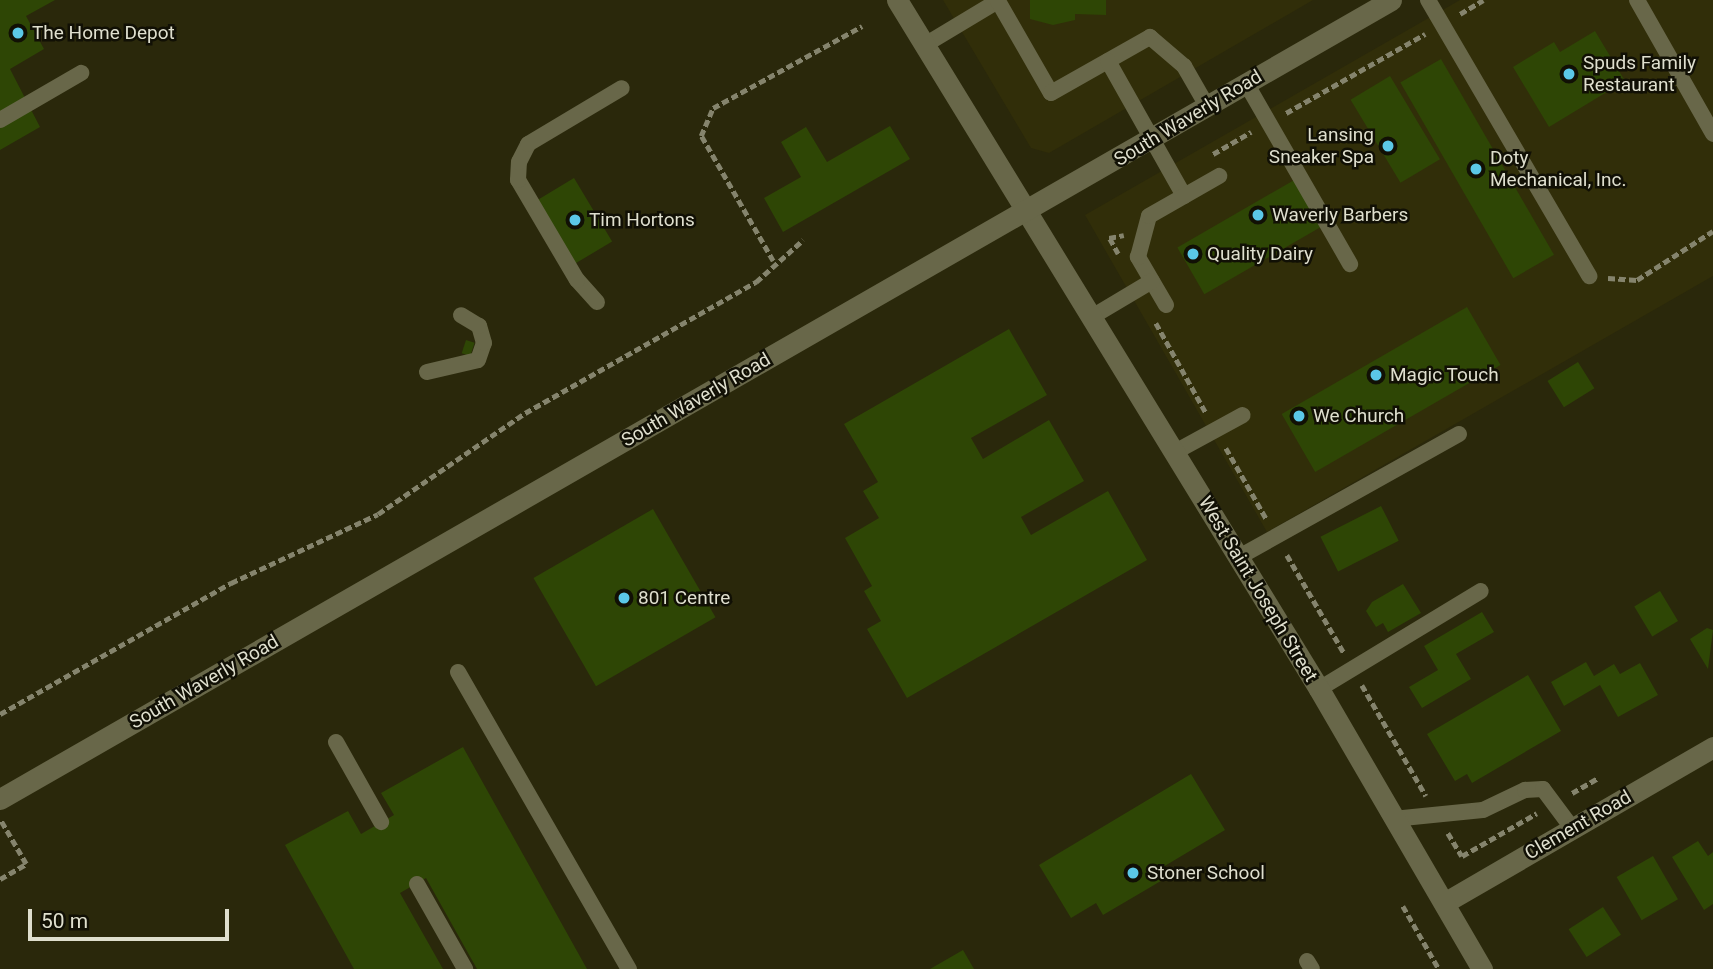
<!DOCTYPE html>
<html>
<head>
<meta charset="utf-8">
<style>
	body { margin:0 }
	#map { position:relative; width:1713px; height:969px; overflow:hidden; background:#2a280b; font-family:Roboto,sans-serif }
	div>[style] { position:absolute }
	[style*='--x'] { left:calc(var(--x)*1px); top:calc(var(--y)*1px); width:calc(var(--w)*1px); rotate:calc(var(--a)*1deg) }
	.built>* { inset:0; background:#312e09 }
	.building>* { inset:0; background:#2e4605; transform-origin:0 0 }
	.path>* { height:4.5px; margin-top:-2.25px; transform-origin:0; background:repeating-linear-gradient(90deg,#85846d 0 7px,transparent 0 10.5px) }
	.service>* { height:16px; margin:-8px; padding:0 8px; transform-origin:8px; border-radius:8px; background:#686749 }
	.minor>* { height:21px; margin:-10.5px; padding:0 10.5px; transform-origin:10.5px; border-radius:10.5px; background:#686749 }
	.tertiary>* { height:21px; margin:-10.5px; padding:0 10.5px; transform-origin:10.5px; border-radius:10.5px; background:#686749 }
	.secondary>* { height:21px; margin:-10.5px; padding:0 10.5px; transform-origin:10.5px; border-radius:10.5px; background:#686749 }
	.dots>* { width:19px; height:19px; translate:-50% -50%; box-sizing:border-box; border:4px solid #111005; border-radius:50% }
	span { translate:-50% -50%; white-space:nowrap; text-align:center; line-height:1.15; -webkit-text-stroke:5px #111005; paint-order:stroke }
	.poi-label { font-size:19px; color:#dfdfce }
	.left { translate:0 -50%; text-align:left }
	.right { translate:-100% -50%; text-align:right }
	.street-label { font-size:19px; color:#dfdfce }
	.scale { position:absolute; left:28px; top:909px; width:201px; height:32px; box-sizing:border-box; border:4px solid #dfdfce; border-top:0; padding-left:9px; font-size:21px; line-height:24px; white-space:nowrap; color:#dfdfce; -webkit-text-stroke:5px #111005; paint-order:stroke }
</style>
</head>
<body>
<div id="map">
	<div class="built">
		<div style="clip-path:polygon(943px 0,1313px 0,1049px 153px,1031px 148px)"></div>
		<div style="clip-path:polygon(1460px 0,1713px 0,1713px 276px,1267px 532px,1085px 215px)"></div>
	</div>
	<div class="building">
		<div style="clip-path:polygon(0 0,55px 0,26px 16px,44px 49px,10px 69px,40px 127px,0 150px)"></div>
		<div style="clip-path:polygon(1030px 0,1106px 0,1106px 15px,1075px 14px,1075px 20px,1053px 25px,1030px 19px)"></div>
		<div style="clip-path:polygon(1595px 31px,1625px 81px,1549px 127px,1513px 67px,1554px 42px,1560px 52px)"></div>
		<div style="left:1441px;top:59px;width:226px;height:47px;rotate:60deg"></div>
		<div style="left:1390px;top:76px;width:97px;height:46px;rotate:59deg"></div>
		<div style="clip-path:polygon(890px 126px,910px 159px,783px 232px,764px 198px,801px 177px,781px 142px,806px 127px,827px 162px)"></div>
		<div style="left:574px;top:178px;width:74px;height:43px;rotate:59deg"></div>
		<div style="left:1296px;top:179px;width:54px;height:137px;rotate:60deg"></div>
		<div style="left:1467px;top:307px;width:67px;height:214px;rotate:60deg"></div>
		<div style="clip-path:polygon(1009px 329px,1047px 395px,971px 438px,983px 459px,1049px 420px,1084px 481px,1021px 517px,1031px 535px,1108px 491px,1147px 560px,907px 698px,867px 629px,881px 621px,864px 591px,872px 586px,845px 538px,879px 518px,863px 491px,878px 482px,844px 424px)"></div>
		<div style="left:466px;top:340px;width:9px;height:14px;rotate:18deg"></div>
		<div style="left:1578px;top:362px;width:31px;height:36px;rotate:58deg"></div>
		<div style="left:1381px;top:506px;width:39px;height:68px;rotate:63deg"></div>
		<div style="left:653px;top:509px;width:125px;height:138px;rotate:60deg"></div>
		<div style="clip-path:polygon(1403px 584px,1421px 613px,1388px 632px,1383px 623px,1376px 627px,1366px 611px,1372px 602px)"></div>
		<div style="left:1660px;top:591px;width:35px;height:30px;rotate:59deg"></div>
		<div style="clip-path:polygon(1482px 612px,1494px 632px,1456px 654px,1471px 679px,1422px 708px,1409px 687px,1438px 670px,1424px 646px)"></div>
		<div style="clip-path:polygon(1707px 628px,1713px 630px,1708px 669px,1690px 639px)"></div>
		<div style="clip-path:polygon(1586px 662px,1594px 676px,1614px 664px,1620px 674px,1640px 663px,1658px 695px,1618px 717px,1600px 685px,1564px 706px,1551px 682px)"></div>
		<div style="clip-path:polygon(1528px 675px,1561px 731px,1472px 783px,1467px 774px,1455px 781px,1427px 734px)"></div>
		<div style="clip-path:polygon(463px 747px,587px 969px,477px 969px,426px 878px,400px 893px,443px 969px,354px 969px,285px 845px,348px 811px,361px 834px,394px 815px,381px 793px)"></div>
		<div style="clip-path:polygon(1191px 774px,1225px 830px,1163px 867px,1166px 878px,1103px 915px,1096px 903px,1071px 918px,1039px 865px)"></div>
		<div style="clip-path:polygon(1698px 841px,1708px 856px,1713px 852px,1713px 904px,1704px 910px,1672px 857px)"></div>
		<div style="left:1653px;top:856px;width:50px;height:42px;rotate:60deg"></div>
		<div style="left:1603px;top:907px;width:33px;height:41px;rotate:57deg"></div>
		<div style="clip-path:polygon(963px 950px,974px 969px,930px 969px)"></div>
	</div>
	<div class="path">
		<div style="--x:1460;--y:14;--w:27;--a:-31"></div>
		<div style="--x:1286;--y:113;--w:160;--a:-29.6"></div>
		<div style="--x:1213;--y:154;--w:44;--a:-30.1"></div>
		<div style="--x:1118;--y:254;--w:18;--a:-119"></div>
		<div style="--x:1109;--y:238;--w:15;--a:-11"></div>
		<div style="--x:773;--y:261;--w:144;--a:-119.9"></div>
		<div style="--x:701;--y:136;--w:30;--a:-67"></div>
		<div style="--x:713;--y:108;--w:170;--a:-28.8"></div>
		<div style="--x:1608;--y:278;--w:29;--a:4"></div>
		<div style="--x:1637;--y:280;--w:90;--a:-32.8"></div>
		<div style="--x:1156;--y:323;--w:103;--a:60.9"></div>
		<div style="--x:1226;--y:448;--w:83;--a:60.3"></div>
		<div style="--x:1287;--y:555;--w:113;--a:59.8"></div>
		<div style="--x:1362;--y:685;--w:128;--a:60"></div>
		<div style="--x:0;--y:714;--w:266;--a:-29.6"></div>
		<div style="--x:231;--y:583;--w:162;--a:-25.1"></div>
		<div style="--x:378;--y:514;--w:178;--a:-34.5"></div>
		<div style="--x:525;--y:413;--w:266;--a:-29.6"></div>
		<div style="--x:756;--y:282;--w:63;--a:-41.8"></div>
		<div style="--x:1572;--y:793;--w:30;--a:-30"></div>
		<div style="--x:1448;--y:833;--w:27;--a:59"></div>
		<div style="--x:1462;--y:856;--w:86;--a:-29.8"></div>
		<div style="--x:0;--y:879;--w:30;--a:-30"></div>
		<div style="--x:26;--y:864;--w:50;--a:-120.2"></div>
		<div style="--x:1403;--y:906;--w:73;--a:60.3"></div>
	</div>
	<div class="service">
		<div style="--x:1428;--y:0;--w:320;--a:59.7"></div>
		<div style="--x:1637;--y:0;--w:154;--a:60.4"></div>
		<div style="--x:923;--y:46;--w:87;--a:-31"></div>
		<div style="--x:998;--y:1;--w:106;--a:60.1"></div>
		<div style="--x:1051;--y:93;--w:114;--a:-29.5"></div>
		<div style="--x:1150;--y:37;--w:45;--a:40.5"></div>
		<div style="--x:1184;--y:66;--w:46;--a:60.1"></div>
		<div style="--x:1108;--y:61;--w:155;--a:60.6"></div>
		<div style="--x:1246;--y:83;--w:209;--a:60.1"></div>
		<div style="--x:0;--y:120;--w:94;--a:-30.1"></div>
		<div style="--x:597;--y:302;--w:30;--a:-132"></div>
		<div style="--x:577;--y:280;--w:116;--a:-120.5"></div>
		<div style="--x:518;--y:180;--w:18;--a:-87"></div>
		<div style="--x:519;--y:162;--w:20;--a:-63"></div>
		<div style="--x:528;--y:144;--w:109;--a:-30.8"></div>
		<div style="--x:1166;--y:305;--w:56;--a:-120.3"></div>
		<div style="--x:1138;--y:257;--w:42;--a:-75"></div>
		<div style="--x:1149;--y:216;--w:81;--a:-29.7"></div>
		<div style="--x:1090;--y:318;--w:72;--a:-30.8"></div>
		<div style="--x:427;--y:372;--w:52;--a:-13.2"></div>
		<div style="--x:478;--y:360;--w:18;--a:-71"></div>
		<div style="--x:484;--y:343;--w:18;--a:-106"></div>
		<div style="--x:479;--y:326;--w:21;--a:-149"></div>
		<div style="--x:1175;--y:452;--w:77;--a:-28.6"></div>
		<div style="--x:1239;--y:557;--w:252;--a:-29.2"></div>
		<div style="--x:458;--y:672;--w:343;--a:60.1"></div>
		<div style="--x:1319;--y:689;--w:189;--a:-31.2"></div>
		<div style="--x:336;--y:742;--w:92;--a:60.6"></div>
		<div style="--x:1393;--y:819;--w:90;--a:-5.7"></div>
		<div style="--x:1483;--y:810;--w:47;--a:-25.5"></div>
		<div style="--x:1525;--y:790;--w:18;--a:-3"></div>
		<div style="--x:1543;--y:789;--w:49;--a:53.4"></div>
		<div style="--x:417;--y:884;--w:98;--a:60.5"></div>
		<div style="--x:1307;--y:961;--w:9;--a:58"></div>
	</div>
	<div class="minor">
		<div style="--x:1444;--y:903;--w:311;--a:-30.1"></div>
	</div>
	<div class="tertiary">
		<div style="--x:897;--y:0;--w:808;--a:58.51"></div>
		<div style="--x:1319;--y:689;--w:324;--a:59.8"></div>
	</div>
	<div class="secondary">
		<div style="--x:0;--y:799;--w:1604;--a:-29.87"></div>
	</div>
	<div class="dots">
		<div style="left:18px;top:33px;background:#5bc8e7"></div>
		<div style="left:1569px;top:74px;background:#5bc8e7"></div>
		<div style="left:1388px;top:146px;background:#5bc8e7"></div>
		<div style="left:1476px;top:169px;background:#5bc8e7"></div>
		<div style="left:1258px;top:215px;background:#5bc8e7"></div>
		<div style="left:575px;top:220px;background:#5bc8e7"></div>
		<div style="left:1193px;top:254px;background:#5bc8e7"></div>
		<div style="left:1376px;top:375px;background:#5bc8e7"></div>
		<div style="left:1299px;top:416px;background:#5bc8e7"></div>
		<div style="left:624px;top:598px;background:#5bc8e7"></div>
		<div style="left:1133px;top:873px;background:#5bc8e7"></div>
	</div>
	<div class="poi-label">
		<span class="left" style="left:32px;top:33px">The Home Depot</span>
		<span class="left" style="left:1583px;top:74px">Spuds Family<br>Restaurant</span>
		<span class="right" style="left:1374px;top:146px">Lansing<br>Sneaker Spa</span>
		<span class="left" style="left:1490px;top:169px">Doty<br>Mechanical, Inc.</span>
		<span class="left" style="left:1272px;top:215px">Waverly Barbers</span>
		<span class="left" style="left:589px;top:220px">Tim Hortons</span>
		<span class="left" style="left:1207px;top:254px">Quality Dairy</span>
		<span class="left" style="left:1390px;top:375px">Magic Touch</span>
		<span class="left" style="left:1313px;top:416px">We Church</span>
		<span class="left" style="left:638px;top:598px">801 Centre</span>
		<span class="left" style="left:1147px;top:873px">Stoner School</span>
	</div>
	<div class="street-label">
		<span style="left:1188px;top:118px;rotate:-31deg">South Waverly Road</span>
		<span style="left:696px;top:400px;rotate:-30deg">South Waverly Road</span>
		<span style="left:1258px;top:589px;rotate:59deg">West Saint Joseph Street</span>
		<span style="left:204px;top:682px;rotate:-30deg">South Waverly Road</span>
		<span style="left:1578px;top:825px;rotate:-30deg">Clement Road</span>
	</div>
	<div class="scale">50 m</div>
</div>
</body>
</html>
